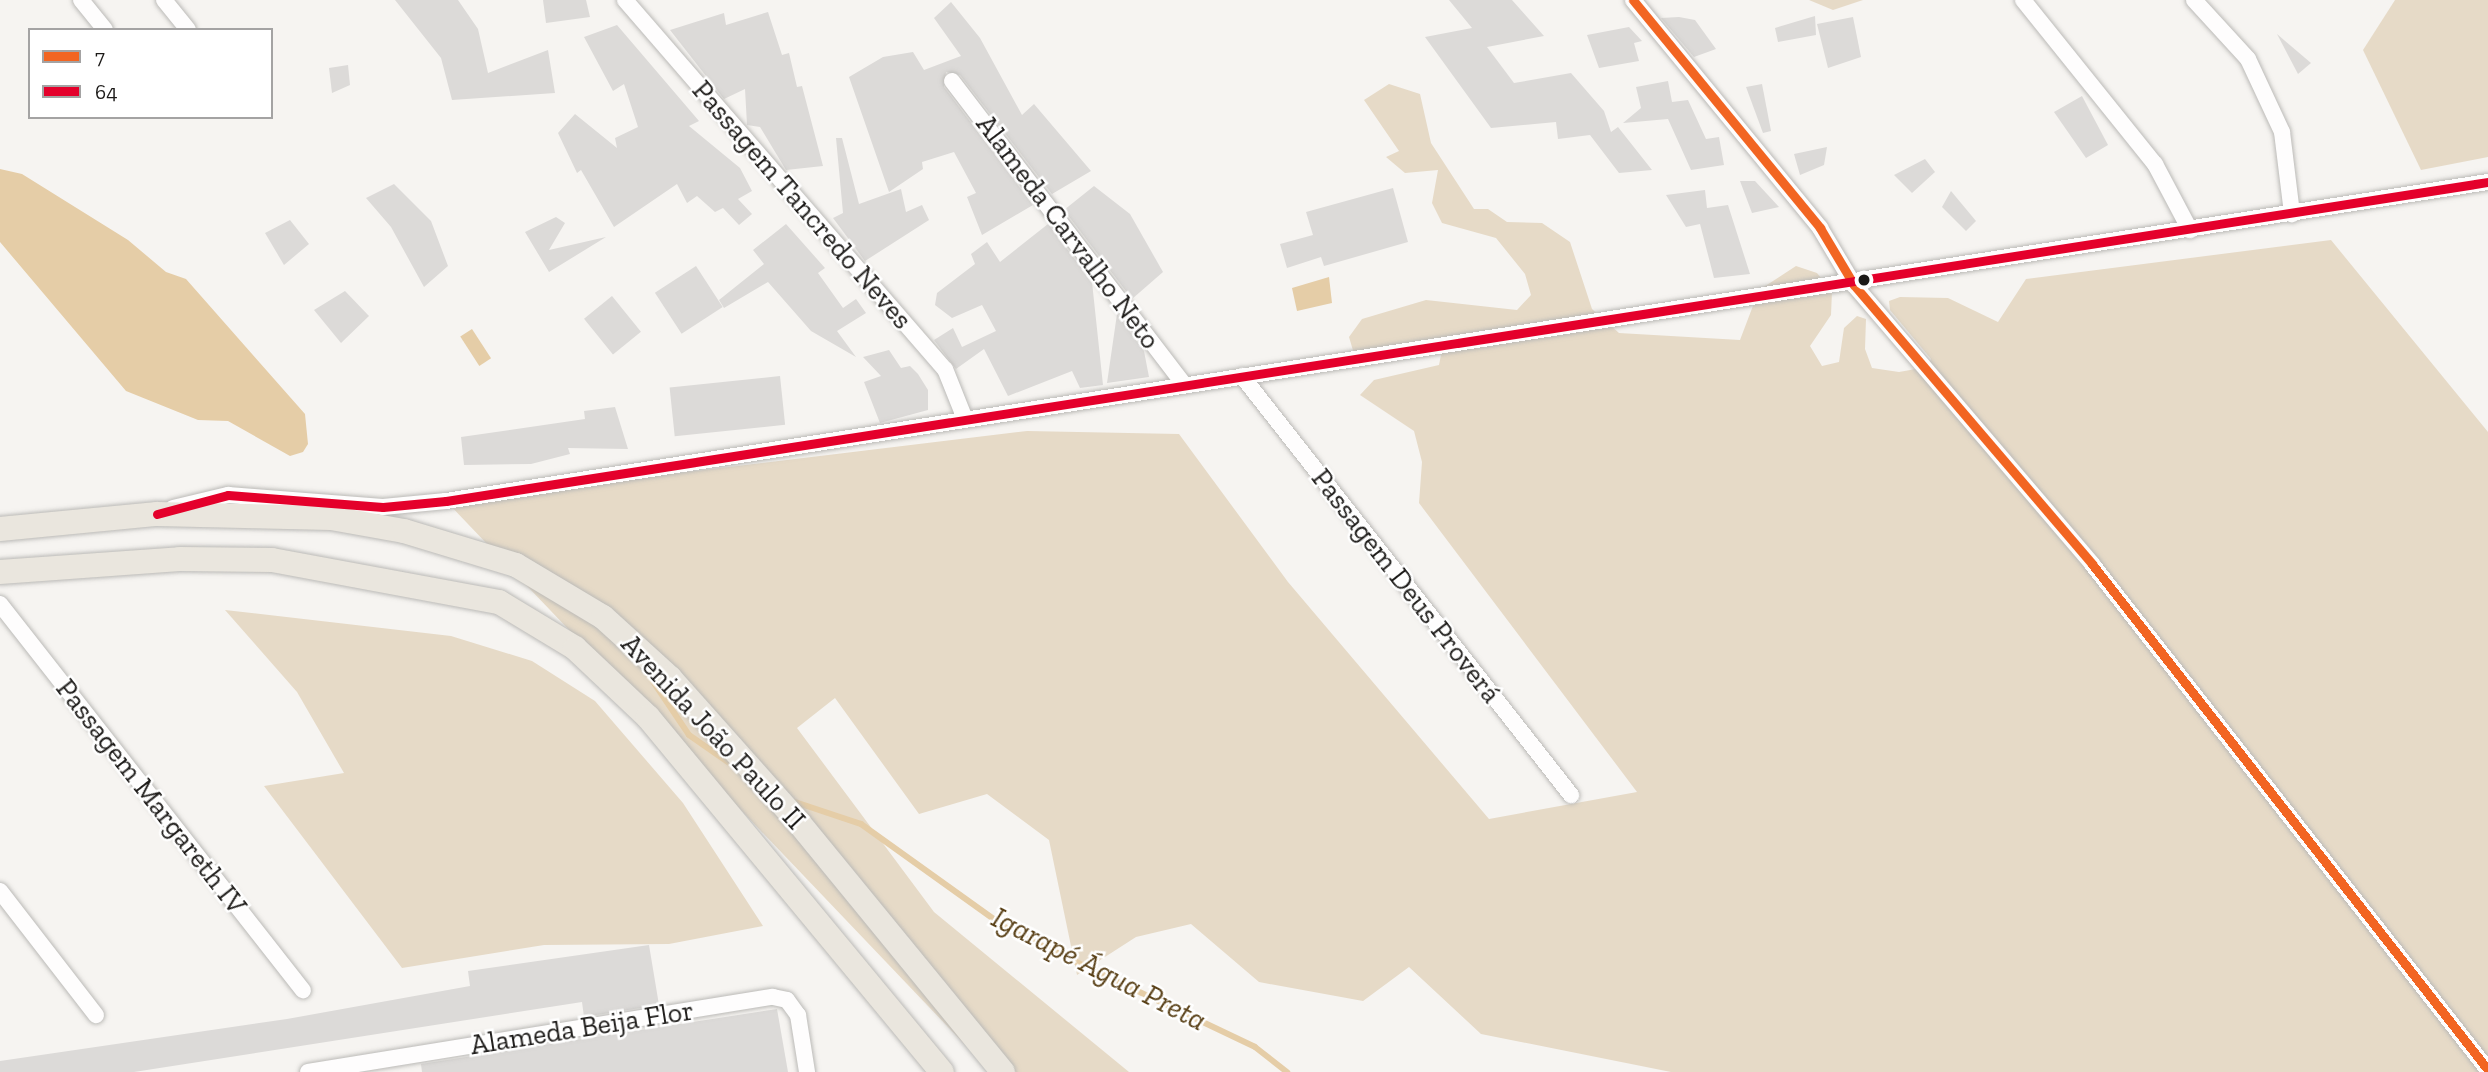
<!DOCTYPE html>
<html>
<head>
<meta charset="utf-8">
<style>
	body { margin:0 }
	#map { position:relative; width:2488px; height:1072px; overflow:hidden; background:#f6f4f1; font-family:"Zilla Slab",serif }
	div>[style] { position:absolute }
	[style*='--x'] { left:calc(var(--x)*1px); top:calc(var(--y)*1px); width:calc(var(--w)*1px); rotate:calc(var(--a)*1deg) }
	.green>* { inset:0; background:#e6dac7 }
	.water>* { inset:0; background:#e5cda7; transform-origin:0 0 }
	.stream>* { height:6px; margin:-3px; padding:0 3px; transform-origin:3px; border-radius:3px; background:#e5cda7 }
	.building>* { inset:0; background:#dcdad8; transform-origin:0 0 }
	.roads { filter:drop-shadow(0 0 2px #bbbab7) drop-shadow(0 0 2px #bbbab7) }
	.street>* { height:16px; margin:-8px; padding:0 8px; transform-origin:8px; border-radius:8px; background:#fefdfd }
	.primary>* { height:24px; margin:-12px; padding:0 12px; transform-origin:12px; border-radius:12px; background:#eae6de }
	.bus-1>* { height:9px; margin:-4.5px; padding:0 4.5px; transform-origin:4.5px; border-radius:4.5px; background:#f26522 }
	.bus-2>* { height:9px; margin:-4.5px; padding:0 4.5px; transform-origin:4.5px; border-radius:4.5px; background:#e4002b }
	.dots>* { width:19px; height:19px; translate:-50% -50%; box-sizing:border-box; border:4px solid #fff; border-radius:50% }
	span { translate:-50% -50%; white-space:nowrap; text-align:center; line-height:1.15; -webkit-text-stroke:5px #fff; paint-order:stroke }
	.street-label { font-size:28px; color:#1c1a18 }
	.water-label { font-size:30px; color:#5a4118; font-style:italic }
	.legend { position:absolute; left:28px; top:28px; width:245px; height:91px; box-sizing:border-box; background:#fff; border:2px solid #a4a3a3; margin:0; padding:9px 12px; list-style:none; font-size:21px; color:#1c1a18 }
	.legend li { display:flex; align-items:center; gap:14px; height:35px }
	.legend b { width:35px; border:2px solid #a4a3a3 }
</style>
</head>
<body>
<div id="map">
	<div class="green">
		<div style="clip-path:polygon(1809px 0,1863px 0,1833px 10px)"></div>
		<div style="clip-path:polygon(2395px 0,2488px 0,2488px 157px,2421px 170px,2363px 50px)"></div>
		<div style="clip-path:polygon(1389px 84px,1420px 94px,1431px 143px,1474px 209px,1488px 209px,1507px 222px,1542px 223px,1570px 242px,1592px 309px,1619px 333px,1740px 340px,1759px 290px,1796px 266px,1817px 273px,1832px 291px,1831px 315px,1810px 346px,1822px 366px,1839px 362px,1844px 328px,1857px 316px,1866px 319px,1865px 349px,1872px 368px,1899px 372px,1927px 367px,1931px 359px,1890px 310px,1889px 301px,1900px 297px,1948px 298px,1998px 322px,2026px 279px,2331px 240px,2488px 432px,2488px 1072px,1671px 1072px,1481px 1034px,1409px 967px,1363px 1001px,1259px 982px,1191px 924px,1136px 937px,1077px 975px,1049px 840px,987px 794px,919px 814px,835px 698px,797px 728px,934px 912px,1129px 1072px,991px 1072px,446px 501px,1027px 431px,1179px 434px,1288px 582px,1489px 819px,1637px 792px,1419px 503px,1422px 462px,1414px 431px,1360px 395px,1374px 380px,1439px 365px,1441px 355px,1433px 349px,1355px 357px,1349px 337px,1362px 319px,1426px 300px,1517px 310px,1531px 295px,1525px 274px,1496px 238px,1442px 223px,1432px 203px,1438px 170px,1405px 173px,1386px 157px,1399px 151px,1364px 100px)"></div>
		<div style="clip-path:polygon(225px 610px,451px 636px,532px 661px,595px 701px,683px 803px,763px 926px,669px 944px,544px 945px,402px 968px,264px 786px,344px 773px,297px 692px)"></div>
	</div>
	<div class="water">
		<div style="clip-path:polygon(0 169px,22px 174px,128px 240px,166px 272px,186px 279px,305px 414px,308px 444px,303px 452px,290px 456px,228px 421px,198px 420px,126px 391px,0 242px)"></div>
		<div style="clip-path:polygon(1329px 277px,1332px 303px,1297px 311px,1292px 288px)"></div>
		<div style="left:472px;top:329px;width:35px;height:14px;rotate:57deg"></div>
	</div>
	<div class="stream">
		<div style="--x:646;--y:671;--w:77;--a:56.1"></div>
		<div style="--x:689;--y:735;--w:56;--a:34.8"></div>
		<div style="--x:792;--y:801;--w:73;--a:18.4"></div>
		<div style="--x:861;--y:824;--w:182;--a:35.6"></div>
		<div style="--x:1009;--y:930;--w:272;--a:25.4"></div>
		<div style="--x:1255;--y:1047;--w:41;--a:38"></div>
	</div>
	<div class="building">
		<div style="clip-path:polygon(395px 0,458px 0,478px 29px,488px 73px,548px 50px,555px 93px,452px 100px,441px 58px)"></div>
		<div style="clip-path:polygon(543px 0,586px 0,590px 17px,546px 23px)"></div>
		<div style="clip-path:polygon(1449px 0,1512px 0,1544px 36px,1487px 47px,1514px 83px,1571px 73px,1604px 111px,1611px 132px,1618px 127px,1652px 170px,1619px 173px,1590px 135px,1558px 139px,1556px 122px,1491px 128px,1425px 37px,1472px 28px)"></div>
		<div style="clip-path:polygon(951px 2px,980px 38px,1022px 115px,1034px 104px,1091px 171px,1052px 194px,960px 75px,946px 72px,944px 87px,1033px 205px,982px 235px,967px 197px,976px 193px,954px 152px,922px 162px,923px 169px,889px 192px,849px 77px,883px 57px,913px 52px,924px 70px,961px 56px,934px 18px)"></div>
		<div style="clip-path:polygon(768px 12px,782px 55px,789px 53px,797px 87px,802px 86px,823px 166px,786px 170px,760px 127px,747px 125px,745px 89px,724px 99px,670px 30px,724px 13px,726px 25px)"></div>
		<div style="clip-path:polygon(1815px 16px,1816px 35px,1778px 42px,1775px 28px)"></div>
		<div style="clip-path:polygon(1679px 17px,1695px 20px,1716px 49px,1694px 57px,1661px 18px)"></div>
		<div style="clip-path:polygon(1853px 17px,1861px 57px,1828px 68px,1817px 24px)"></div>
		<div style="clip-path:polygon(617px 25px,699px 121px,689px 126px,740px 168px,752px 191px,738px 199px,752px 214px,739px 225px,723px 208px,715px 212px,697px 196px,687px 203px,677px 184px,614px 227px,581px 170px,577px 173px,558px 133px,575px 114px,617px 148px,615px 138px,638px 127px,624px 84px,613px 91px,584px 37px)"></div>
		<div style="clip-path:polygon(1629px 27px,1642px 41px,1634px 43px,1639px 61px,1599px 68px,1587px 35px)"></div>
		<div style="clip-path:polygon(2277px 34px,2311px 63px,2298px 74px)"></div>
		<div style="clip-path:polygon(348px 65px,350px 85px,332px 93px,329px 68px)"></div>
		<div style="clip-path:polygon(1668px 81px,1672px 102px,1688px 100px,1706px 139px,1719px 137px,1724px 165px,1691px 170px,1668px 119px,1623px 123px,1641px 108px,1636px 87px)"></div>
		<div style="clip-path:polygon(1762px 84px,1771px 131px,1763px 133px,1746px 87px)"></div>
		<div style="clip-path:polygon(2082px 96px,2108px 145px,2086px 158px,2054px 112px)"></div>
		<div style="clip-path:polygon(836px 138px,842px 138px,859px 204px,901px 189px,906px 212px,922px 205px,929px 220px,865px 261px,833px 218px,843px 213px)"></div>
		<div style="clip-path:polygon(1827px 147px,1824px 165px,1800px 175px,1794px 154px)"></div>
		<div style="clip-path:polygon(1925px 159px,1935px 172px,1912px 193px,1894px 175px)"></div>
		<div style="clip-path:polygon(1740px 181px,1755px 181px,1779px 207px,1752px 213px)"></div>
		<div style="clip-path:polygon(394px 184px,431px 221px,448px 266px,424px 287px,391px 227px,366px 198px)"></div>
		<div style="clip-path:polygon(1094px 186px,1130px 214px,1163px 272px,1132px 299px,1064px 210px)"></div>
		<div style="clip-path:polygon(1393px 188px,1408px 242px,1324px 266px,1321px 257px,1287px 268px,1280px 244px,1313px 235px,1306px 212px)"></div>
		<div style="clip-path:polygon(1705px 190px,1707px 208px,1728px 205px,1750px 274px,1714px 278px,1700px 224px,1686px 227px,1666px 195px)"></div>
		<div style="clip-path:polygon(1951px 191px,1976px 221px,1966px 231px,1942px 207px)"></div>
		<div style="clip-path:polygon(556px 217px,565px 223px,549px 250px,606px 237px,549px 272px,525px 232px)"></div>
		<div style="clip-path:polygon(290px 220px,309px 244px,284px 265px,265px 233px)"></div>
		<div style="clip-path:polygon(786px 224px,825px 268px,818px 273px,843px 308px,856px 299px,866px 313px,837px 331px,856px 357px,811px 331px,768px 282px,724px 308px,719px 300px,764px 264px,753px 250px)"></div>
		<div style="clip-path:polygon(1048px 224px,1092px 282px,1103px 385px,1080px 388px,1072px 371px,1008px 396px,984px 349px,956px 369px,934px 340px,953px 328px,962px 347px,996px 331px,982px 305px,952px 318px,935px 305px,937px 293px,975px 264px,971px 254px,987px 242px,1000px 262px)"></div>
		<div style="left:696px;top:266px;width:49px;height:49px;rotate:57deg"></div>
		<div style="clip-path:polygon(345px 291px,369px 316px,341px 343px,314px 310px)"></div>
		<div style="left:612px;top:296px;width:46px;height:36px;rotate:51deg"></div>
		<div style="clip-path:polygon(1117px 314px,1144px 351px,1149px 377px,1107px 383px)"></div>
		<div style="clip-path:polygon(889px 350px,901px 368px,910px 366px,918px 374px,928px 390px,928px 410px,880px 423px,864px 382px,881px 376px,863px 357px)"></div>
		<div style="left:780px;top:376px;width:49px;height:111px;rotate:84deg"></div>
		<div style="clip-path:polygon(615px 407px,628px 449px,568px 448px,570px 454px,531px 464px,464px 465px,461px 437px,585px 419px,584px 411px)"></div>
		<div style="clip-path:polygon(649px 945px,659px 1005px,584px 1017px,582px 1002px,134px 1072px,0 1072px,0 1061px,287px 1019px,470px 986px,468px 971px)"></div>
		<div style="clip-path:polygon(777px 1009px,788px 1072px,422px 1072px,421px 1064px)"></div>
	</div>
	<div class="roads">
		<div class="street">
			<div style="--x:81;--y:0;--w:38;--a:51"></div>
			<div style="--x:164;--y:0;--w:38;--a:51"></div>
			<div style="--x:625;--y:0;--w:488;--a:49.1"></div>
			<div style="--x:945;--y:369;--w:54;--a:68.2"></div>
			<div style="--x:1633;--y:0;--w:295;--a:50.6"></div>
			<div style="--x:1820;--y:228;--w:66;--a:59.2"></div>
			<div style="--x:1854;--y:285;--w:367;--a:49.5"></div>
			<div style="--x:2092;--y:564;--w:643;--a:51.95"></div>
			<div style="--x:2023;--y:0;--w:211;--a:51.2"></div>
			<div style="--x:2155;--y:164;--w:75;--a:62.1"></div>
			<div style="--x:2194;--y:0;--w:80;--a:47.5"></div>
			<div style="--x:2248;--y:59;--w:81;--a:65"></div>
			<div style="--x:2282;--y:132;--w:83;--a:83"></div>
			<div style="--x:952;--y:81;--w:380;--a:52.6"></div>
			<div style="--x:1242;--y:376;--w:533;--a:51.86"></div>
			<div style="--x:173;--y:508;--w:57;--a:-13.3"></div>
			<div style="--x:228;--y:495;--w:155;--a:4.4"></div>
			<div style="--x:383;--y:507;--w:63;--a:-5.4"></div>
			<div style="--x:446;--y:501;--w:2067;--a:-8.88"></div>
			<div style="--x:0;--y:604;--w:491;--a:51.9"></div>
			<div style="--x:0;--y:891;--w:157;--a:52.3"></div>
			<div style="--x:308;--y:1072;--w:471;--a:-9.2"></div>
			<div style="--x:773;--y:997;--w:14;--a:12"></div>
			<div style="--x:787;--y:1000;--w:19;--a:54"></div>
			<div style="--x:798;--y:1015;--w:58;--a:81"></div>
		</div>
		<div class="primary">
			<div style="--x:0;--y:529;--w:158;--a:-5.5"></div>
			<div style="--x:157;--y:514;--w:174;--a:1.3"></div>
			<div style="--x:331;--y:518;--w:74;--a:10.1"></div>
			<div style="--x:404;--y:531;--w:117;--a:16.9"></div>
			<div style="--x:516;--y:565;--w:101;--a:30.9"></div>
			<div style="--x:603;--y:617;--w:91;--a:42.3"></div>
			<div style="--x:670;--y:678;--w:194;--a:48.3"></div>
			<div style="--x:799;--y:823;--w:322;--a:50.7"></div>
			<div style="--x:0;--y:572;--w:180;--a:-4.1"></div>
			<div style="--x:180;--y:559;--w:92;--a:0.6"></div>
			<div style="--x:272;--y:560;--w:231;--a:10.5"></div>
			<div style="--x:499;--y:602;--w:89;--a:31.2"></div>
			<div style="--x:575;--y:648;--w:100;--a:43.4"></div>
			<div style="--x:648;--y:717;--w:461;--a:50.4"></div>
		</div>
	</div>
	<div class="bus-1">
		<div style="--x:1633;--y:0;--w:295;--a:50.6"></div>
		<div style="--x:1820;--y:228;--w:66;--a:59.2"></div>
		<div style="--x:1854;--y:285;--w:367;--a:49.5"></div>
		<div style="--x:2092;--y:564;--w:643;--a:51.95"></div>
	</div>
	<div class="bus-2">
		<div style="--x:157;--y:514;--w:73;--a:-15"></div>
		<div style="--x:228;--y:495;--w:155;--a:4.4"></div>
		<div style="--x:383;--y:507;--w:63;--a:-5.4"></div>
		<div style="--x:446;--y:501;--w:2067;--a:-8.88"></div>
	</div>
	<div class="dots">
		<div style="left:1864px;top:280px;background:#1c1a18"></div>
	</div>
	<div class="street-label">
		<span style="left:802px;top:205px;rotate:49deg">Passagem Tancredo Neves</span>
		<span style="left:1068px;top:232px;rotate:53deg">Alameda Carvalho Neto</span>
		<span style="left:1406px;top:586px;rotate:52deg">Passagem Deus Proverá</span>
		<span style="left:713px;top:732px;rotate:47deg">Avenida João Paulo II</span>
		<span style="left:151px;top:797px;rotate:52deg">Passagem Margareth IV</span>
		<span style="left:582px;top:1028px;rotate:-9deg">Alameda Beija Flor</span>
	</div>
	<div class="water-label">
		<span style="left:1099px;top:969px;rotate:27deg">Igarapé Água Preta</span>
	</div>
	<ul class="legend">
	<li><b style="height:9px;background:#f26522"></b>7</li>
	<li><b style="height:9px;background:#e4002b"></b>64</li>
	</ul>
</div>
</body>
</html>
